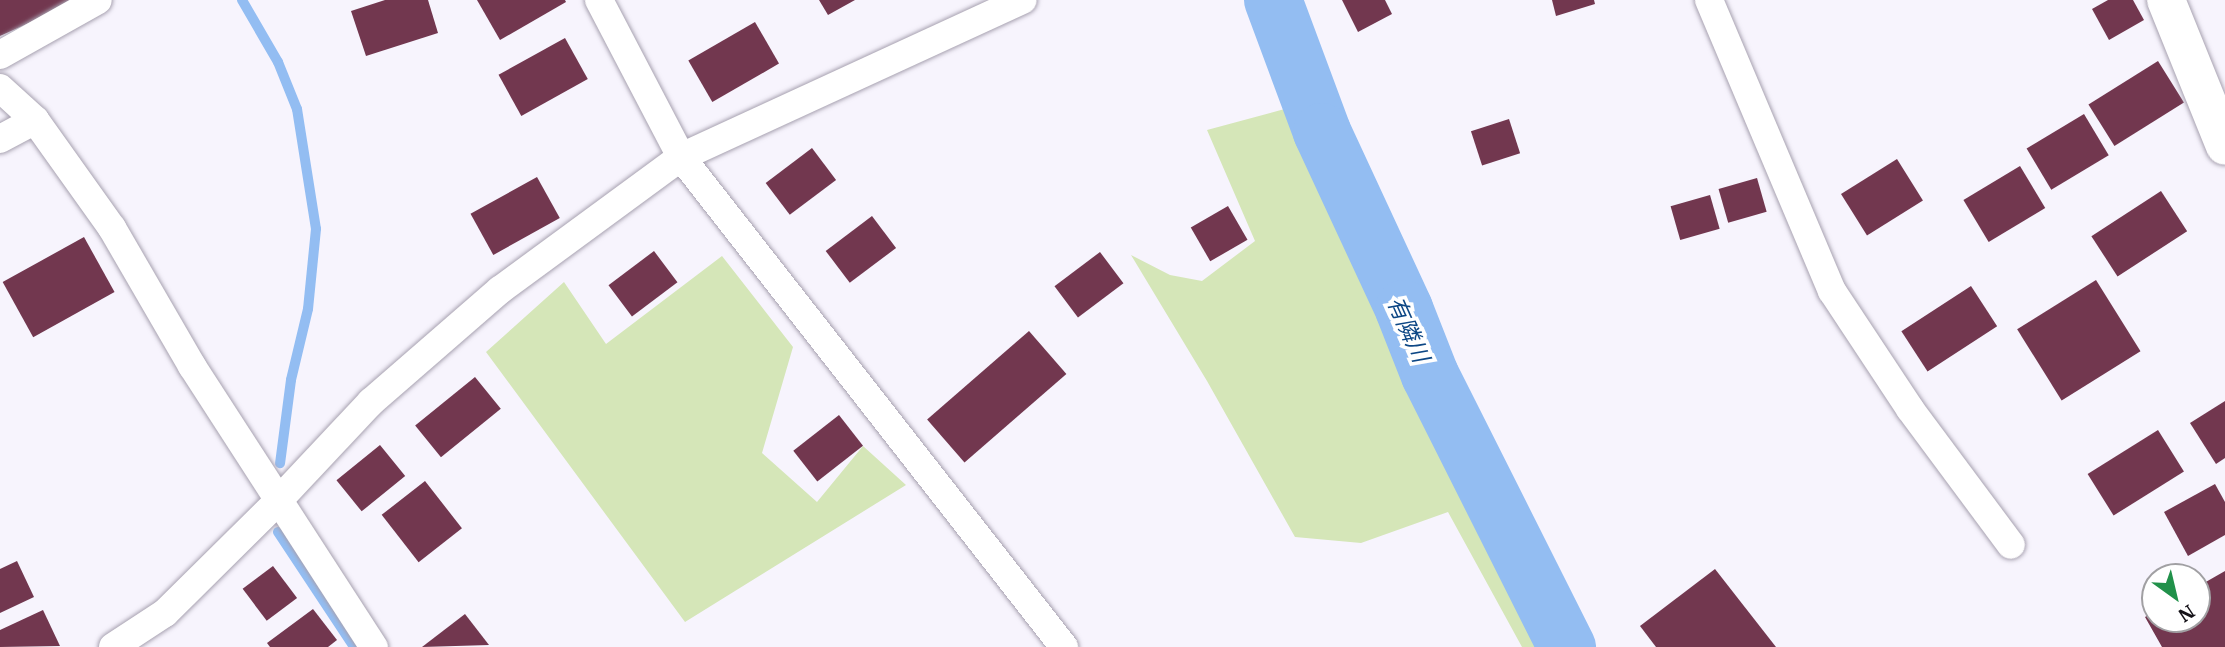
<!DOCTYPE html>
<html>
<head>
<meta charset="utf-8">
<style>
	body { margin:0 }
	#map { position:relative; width:2225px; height:647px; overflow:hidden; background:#f7f4fd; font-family:"IBM Plex Serif","Noto Sans JP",serif }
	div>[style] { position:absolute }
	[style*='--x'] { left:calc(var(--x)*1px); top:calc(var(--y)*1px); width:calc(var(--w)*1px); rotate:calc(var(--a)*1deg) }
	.green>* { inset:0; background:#d5e6b8 }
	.stream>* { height:10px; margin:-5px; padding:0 5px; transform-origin:5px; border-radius:5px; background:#93bdf2 }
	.river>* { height:58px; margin:-29px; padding:0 29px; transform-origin:29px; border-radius:29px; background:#93bdf2 }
	.building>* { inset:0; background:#72374f; transform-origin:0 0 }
	.roads { filter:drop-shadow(0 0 2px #a7a1b0) drop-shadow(0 0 2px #a7a1b0) }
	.street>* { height:28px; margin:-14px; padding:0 14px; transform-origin:14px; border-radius:14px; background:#fff }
	.secondary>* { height:38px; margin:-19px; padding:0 19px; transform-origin:19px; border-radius:19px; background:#fff }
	span { translate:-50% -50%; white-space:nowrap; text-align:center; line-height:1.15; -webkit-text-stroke:7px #fff; paint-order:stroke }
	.water-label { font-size:23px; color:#0d4785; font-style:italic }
	.north { position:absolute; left:2141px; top:563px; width:70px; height:70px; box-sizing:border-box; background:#fff; border:2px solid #a1a0a3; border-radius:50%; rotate:146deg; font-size:19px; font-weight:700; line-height:28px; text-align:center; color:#151218 }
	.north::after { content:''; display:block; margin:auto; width:24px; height:32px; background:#21914a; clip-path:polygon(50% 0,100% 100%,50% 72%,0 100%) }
</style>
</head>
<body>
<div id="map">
	<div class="green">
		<div style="clip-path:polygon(1292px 107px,1550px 647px,1522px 647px,1448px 512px,1361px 543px,1295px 537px,1207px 381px,1131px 255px,1170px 275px,1202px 281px,1255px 241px,1207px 130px)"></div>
		<div style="clip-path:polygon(722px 256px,793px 347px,762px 453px,817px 502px,863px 446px,906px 485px,685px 622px,486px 352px,564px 282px,606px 344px)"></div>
	</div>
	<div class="stream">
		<div style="--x:242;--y:0;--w:72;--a:59.9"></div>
		<div style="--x:278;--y:62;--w:51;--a:68"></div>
		<div style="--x:297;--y:109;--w:121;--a:81"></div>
		<div style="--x:316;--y:229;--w:80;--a:95.7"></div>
		<div style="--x:308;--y:309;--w:73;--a:103.5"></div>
		<div style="--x:291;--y:380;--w:84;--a:97.5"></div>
		<div style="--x:278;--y:532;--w:138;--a:56.5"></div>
	</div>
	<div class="river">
		<div style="--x:1273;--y:0;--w:141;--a:69.6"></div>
		<div style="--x:1322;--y:132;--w:195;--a:65.1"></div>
		<div style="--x:1404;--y:309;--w:71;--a:68.5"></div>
		<div style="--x:1430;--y:375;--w:305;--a:63.3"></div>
	</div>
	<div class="building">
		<div style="clip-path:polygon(0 0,80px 0,0 36px)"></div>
		<div style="clip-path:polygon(385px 0,428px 0,438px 33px,366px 56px,351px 11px)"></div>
		<div style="clip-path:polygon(477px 0,565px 0,566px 2px,500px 40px)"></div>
		<div style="clip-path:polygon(819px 0,855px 0,828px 15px)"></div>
		<div style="clip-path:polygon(1342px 0,1385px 0,1392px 14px,1358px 32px)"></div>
		<div style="clip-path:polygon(1552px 0,1594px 0,1595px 4px,1556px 16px)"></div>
		<div style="clip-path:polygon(2108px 0,2133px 0,2144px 20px,2109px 40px,2092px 9px)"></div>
		<div style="left:755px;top:22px;width:48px;height:77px;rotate:60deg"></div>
		<div style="left:565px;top:38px;width:47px;height:76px;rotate:61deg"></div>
		<div style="left:2158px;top:61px;width:49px;height:82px;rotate:58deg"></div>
		<div style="left:2084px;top:114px;width:48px;height:67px;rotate:59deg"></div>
		<div style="left:1509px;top:119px;width:36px;height:40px;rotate:72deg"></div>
		<div style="left:812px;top:148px;width:40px;height:58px;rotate:53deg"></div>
		<div style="left:1897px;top:159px;width:49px;height:66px;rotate:58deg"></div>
		<div style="left:2020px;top:166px;width:49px;height:66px;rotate:59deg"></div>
		<div style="left:537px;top:177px;width:47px;height:76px;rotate:61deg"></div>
		<div style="left:1757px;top:178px;width:35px;height:40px;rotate:74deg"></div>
		<div style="left:2161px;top:191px;width:48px;height:83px;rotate:57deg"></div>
		<div style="left:1710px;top:195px;width:35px;height:41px;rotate:74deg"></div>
		<div style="left:1228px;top:206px;width:39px;height:43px;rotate:60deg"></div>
		<div style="left:872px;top:216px;width:40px;height:58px;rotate:53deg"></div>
		<div style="left:84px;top:237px;width:63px;height:93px;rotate:61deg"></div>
		<div style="left:654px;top:251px;width:39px;height:57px;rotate:53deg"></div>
		<div style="left:1100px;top:252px;width:39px;height:57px;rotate:53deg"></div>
		<div style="left:2096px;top:280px;width:84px;height:93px;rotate:58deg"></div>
		<div style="left:1971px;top:286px;width:48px;height:83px;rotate:57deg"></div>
		<div style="left:1029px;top:331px;width:57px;height:135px;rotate:49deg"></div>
		<div style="left:475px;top:377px;width:41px;height:77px;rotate:51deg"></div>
		<div style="clip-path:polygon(2225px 401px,2225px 458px,2216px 464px,2190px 423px)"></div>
		<div style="left:839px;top:415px;width:39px;height:58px;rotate:52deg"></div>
		<div style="left:2158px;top:430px;width:49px;height:83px;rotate:58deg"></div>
		<div style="left:380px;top:445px;width:40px;height:56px;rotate:51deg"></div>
		<div style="left:425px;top:481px;width:60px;height:55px;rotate:52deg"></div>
		<div style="clip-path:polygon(2215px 484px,2225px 502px,2225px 535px,2188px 556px,2164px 512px)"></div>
		<div style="clip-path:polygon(17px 561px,34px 597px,0 613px,0 569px)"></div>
		<div style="left:273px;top:566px;width:40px;height:38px;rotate:53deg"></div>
		<div style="clip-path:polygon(1715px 569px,1776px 647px,1656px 647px,1640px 626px)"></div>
		<div style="clip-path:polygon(2225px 571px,2225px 647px,2162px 647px,2145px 617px,2155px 611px,2155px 619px,2197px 619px,2197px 587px)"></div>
		<div style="clip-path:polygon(313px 609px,337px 640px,328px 647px,270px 647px,267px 643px)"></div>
		<div style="clip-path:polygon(43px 610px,60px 646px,0 647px,0 630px)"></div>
		<div style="clip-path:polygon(465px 614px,489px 645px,422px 647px)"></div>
	</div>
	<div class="roads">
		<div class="street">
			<div style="--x:599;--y:0;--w:177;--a:62.4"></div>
			<div style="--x:681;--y:157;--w:622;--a:51.99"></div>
			<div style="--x:1709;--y:0;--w:316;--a:67.1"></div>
			<div style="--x:1832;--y:291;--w:141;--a:56.5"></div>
			<div style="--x:1910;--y:409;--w:169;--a:53.4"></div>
			<div style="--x:0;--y:55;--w:112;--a:-29.3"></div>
			<div style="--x:0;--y:88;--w:47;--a:42.4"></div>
			<div style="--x:35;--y:120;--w:133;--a:54.5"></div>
			<div style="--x:112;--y:228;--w:160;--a:59.9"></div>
			<div style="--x:192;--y:366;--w:335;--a:57.1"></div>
			<div style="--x:0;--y:139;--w:40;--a:-28"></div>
			<div style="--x:113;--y:647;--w:62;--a:-33.2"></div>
			<div style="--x:165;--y:613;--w:159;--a:-44.7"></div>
			<div style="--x:278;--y:501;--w:136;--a:-46.8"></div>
			<div style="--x:371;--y:402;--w:171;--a:-41"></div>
			<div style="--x:500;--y:290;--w:225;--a:-36.3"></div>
			<div style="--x:681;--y:157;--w:376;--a:-24.7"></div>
		</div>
		<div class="secondary">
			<div style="--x:2166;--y:0;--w:157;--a:68"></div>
		</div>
	</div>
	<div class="water-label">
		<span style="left:1409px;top:329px;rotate:66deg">有隣川</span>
	</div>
	<div class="north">N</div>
</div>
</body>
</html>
